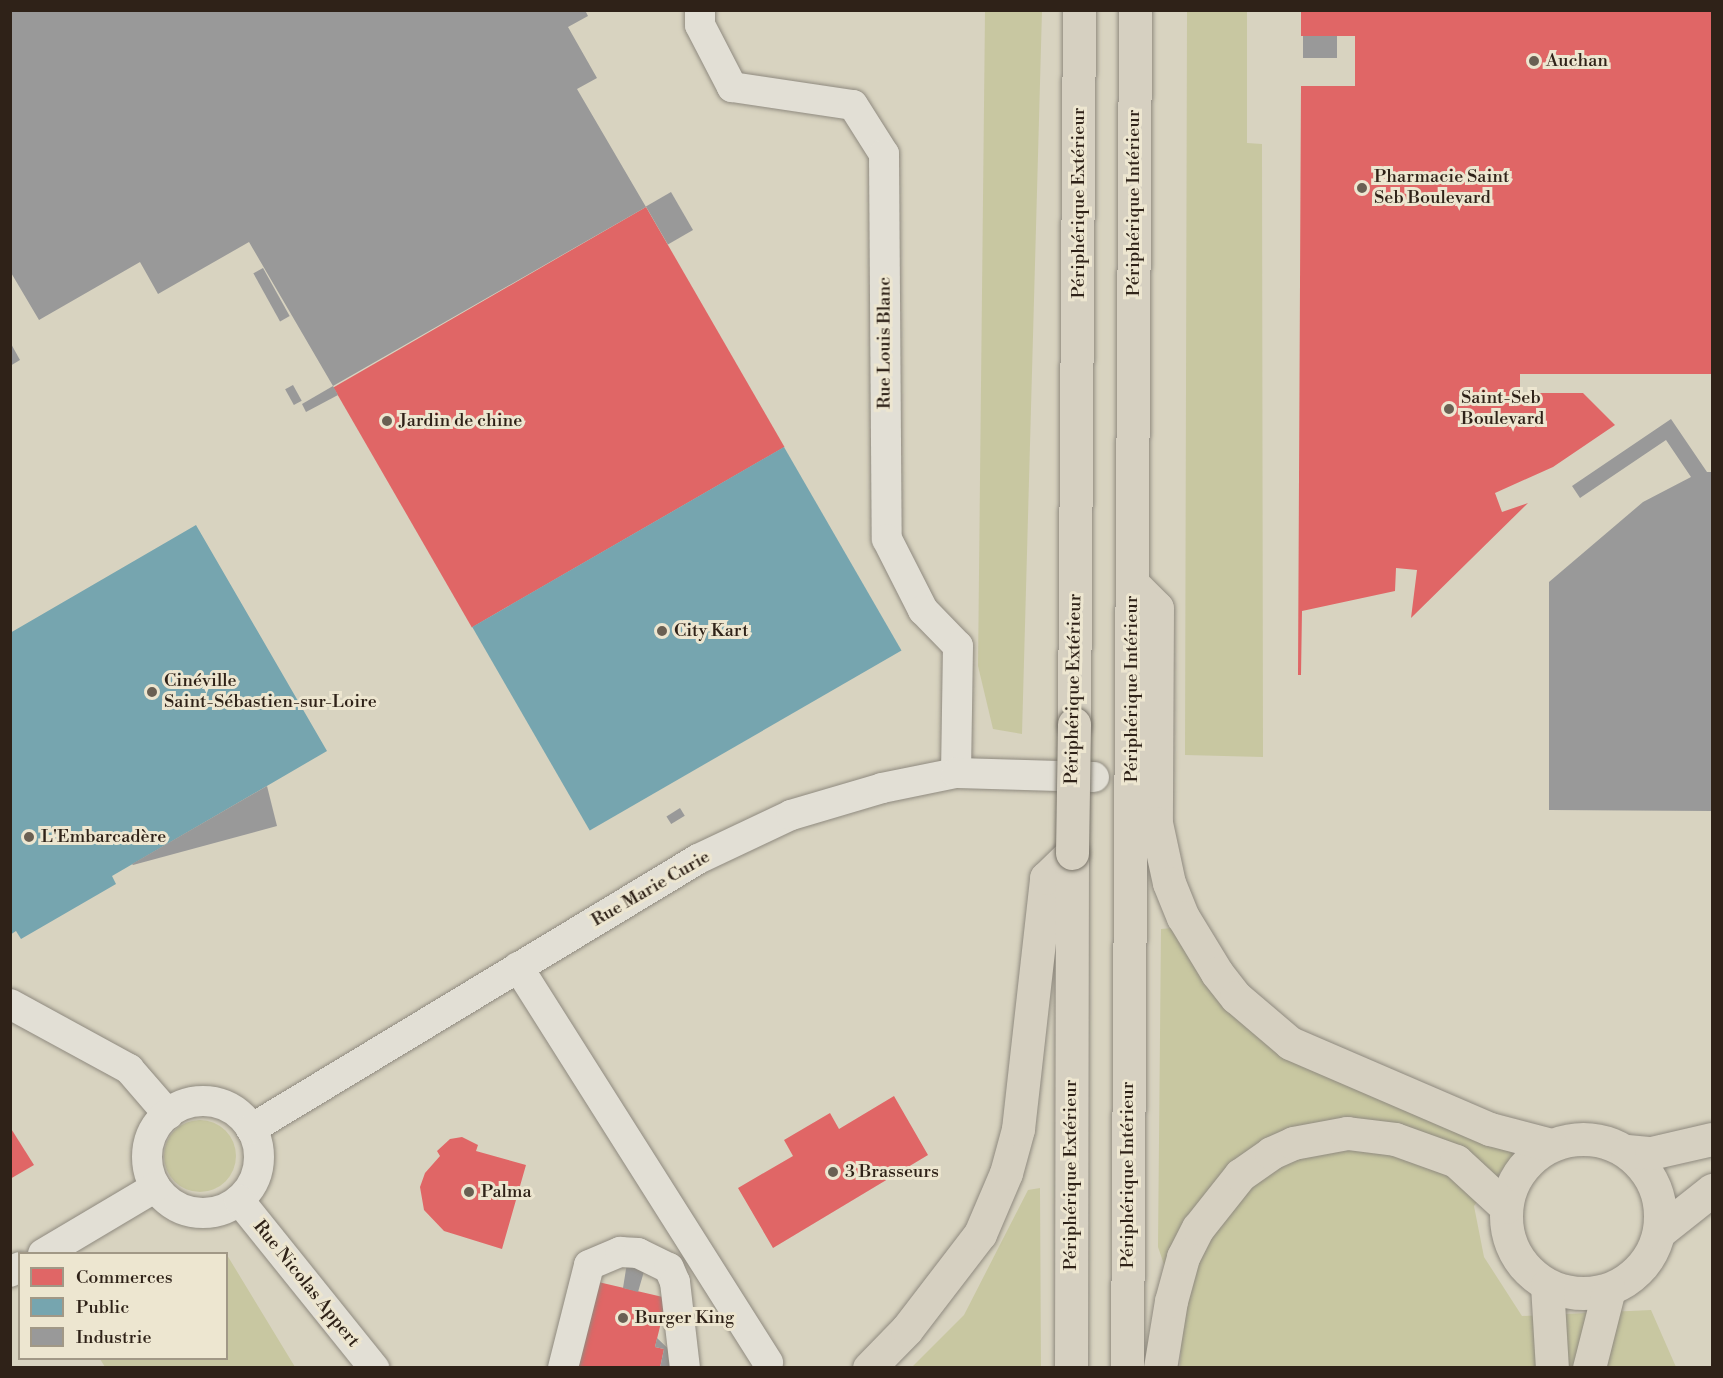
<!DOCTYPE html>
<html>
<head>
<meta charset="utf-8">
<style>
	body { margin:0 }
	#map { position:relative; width:1723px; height:1378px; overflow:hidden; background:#d8d3c0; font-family:"Libre Bodoni",serif }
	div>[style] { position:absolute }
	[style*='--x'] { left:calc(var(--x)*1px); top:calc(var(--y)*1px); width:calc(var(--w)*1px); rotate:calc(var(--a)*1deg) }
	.green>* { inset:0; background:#c8c7a1 }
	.round { border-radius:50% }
	.shops>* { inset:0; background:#e06666; transform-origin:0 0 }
	.public>* { inset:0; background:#76a5af; transform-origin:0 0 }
	.industry>* { inset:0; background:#999; transform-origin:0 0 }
	.roads { filter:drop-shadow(0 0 2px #8f8a7f) drop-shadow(0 0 2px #8f8a7f) }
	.minor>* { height:30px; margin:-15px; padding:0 15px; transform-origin:15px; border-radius:15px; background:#e2dfd5 }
	.minor>.ring { margin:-15px; padding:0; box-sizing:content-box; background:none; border:30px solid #e2dfd5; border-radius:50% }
	.major>* { height:33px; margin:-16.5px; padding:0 16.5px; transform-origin:16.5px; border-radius:16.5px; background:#d6d0c1 }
	.major>.ring { margin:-16.5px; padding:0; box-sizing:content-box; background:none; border:33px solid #d6d0c1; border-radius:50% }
	.highway>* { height:33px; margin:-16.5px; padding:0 16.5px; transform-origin:16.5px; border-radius:16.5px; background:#d6d0c1 }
	.bridges { filter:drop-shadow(0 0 2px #777267) drop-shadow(0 0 2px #777267) }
	.highway-bridge>* { height:33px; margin:-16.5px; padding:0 16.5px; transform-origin:16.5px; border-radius:16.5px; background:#d6d0c1 }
	.dots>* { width:16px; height:16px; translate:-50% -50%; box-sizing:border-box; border:3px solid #ede6d0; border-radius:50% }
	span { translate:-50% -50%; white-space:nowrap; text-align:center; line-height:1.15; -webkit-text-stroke:6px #ede6d0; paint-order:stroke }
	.poi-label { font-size:18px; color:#2f2218 }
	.left { translate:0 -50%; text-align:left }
	.street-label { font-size:18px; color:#2f2218 }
	.frame { position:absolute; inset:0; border:12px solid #2f2218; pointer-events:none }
	.legend { position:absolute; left:18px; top:1252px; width:210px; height:108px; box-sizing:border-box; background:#ede6d0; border:2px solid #a19886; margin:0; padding:8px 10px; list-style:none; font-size:18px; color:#2f2218 }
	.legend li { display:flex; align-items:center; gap:12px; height:30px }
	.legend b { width:30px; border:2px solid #a19886 }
</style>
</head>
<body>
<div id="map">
	<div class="green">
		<div style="clip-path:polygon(985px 11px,1042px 11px,1022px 734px,993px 729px,978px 666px)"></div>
		<div style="clip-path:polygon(1187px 11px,1247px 11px,1247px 143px,1262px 144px,1263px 757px,1185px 755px)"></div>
		<div style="clip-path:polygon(1195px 926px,1224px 970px,1292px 1030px,1433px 1095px,1536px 1126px,1474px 1206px,1484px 1257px,1522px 1316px,1651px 1310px,1676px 1367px,1180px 1367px,1182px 1317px,1158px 1247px,1161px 929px)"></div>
		<div class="round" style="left:164px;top:1120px;width:72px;height:72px"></div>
		<div style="clip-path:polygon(1040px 1188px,1041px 1367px,912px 1367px,964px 1315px,1028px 1190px)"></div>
		<div style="clip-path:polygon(227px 1255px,295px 1367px,105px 1367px,100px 1359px,226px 1358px)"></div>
	</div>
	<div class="shops">
		<div style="clip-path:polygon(1301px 10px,1712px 10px,1712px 374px,1520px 374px,1520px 393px,1583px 393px,1615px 425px,1553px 467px,1495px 493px,1502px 512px,1528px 503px,1411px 618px,1417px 570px,1396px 568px,1395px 591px,1302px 611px,1301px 675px,1298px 675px,1301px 86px,1355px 86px,1355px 36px,1301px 36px)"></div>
		<div style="left:646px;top:207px;width:277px;height:361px;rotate:60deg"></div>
		<div style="clip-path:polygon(894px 1096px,928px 1155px,773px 1248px,738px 1188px,793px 1156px,784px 1140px,830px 1113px,839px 1129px)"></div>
		<div style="clip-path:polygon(10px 1127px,34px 1165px,10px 1179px)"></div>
		<div style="clip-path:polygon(462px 1137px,478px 1145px,476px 1151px,526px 1165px,502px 1249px,444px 1231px,424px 1210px,420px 1187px,425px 1173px,440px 1156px,437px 1151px,450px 1139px)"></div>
		<div style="clip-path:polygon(594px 1281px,667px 1298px,655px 1347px,664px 1349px,660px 1368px,573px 1368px)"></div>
	</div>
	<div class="public">
		<div style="left:784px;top:447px;width:235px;height:360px;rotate:60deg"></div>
		<div style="clip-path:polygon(196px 525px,327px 751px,112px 876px,116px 884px,21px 939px,16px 931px,10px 935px,10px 633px)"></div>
	</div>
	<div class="industry">
		<div style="clip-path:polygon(10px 10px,585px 10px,588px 16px,568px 27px,597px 78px,577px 89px,646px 207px,333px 386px,249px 242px,158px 294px,140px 262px,39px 320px,10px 271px)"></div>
		<div style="left:1303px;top:36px;width:34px;height:22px"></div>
		<div style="left:671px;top:192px;width:44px;height:29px;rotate:60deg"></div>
		<div style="left:263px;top:268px;width:55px;height:11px;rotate:61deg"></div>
		<div style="clip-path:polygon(10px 342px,20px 360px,10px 366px)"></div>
		<div style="left:293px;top:385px;width:18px;height:9px;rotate:61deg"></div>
		<div style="clip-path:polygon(333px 386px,338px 395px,306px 412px,302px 404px)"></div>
		<div style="clip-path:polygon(1671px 419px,1707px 472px,1712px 472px,1712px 811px,1549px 810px,1549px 582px,1643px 502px,1691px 477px,1666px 440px,1580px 498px,1572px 486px)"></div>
		<div style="clip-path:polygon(267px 786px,277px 826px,133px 865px,132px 864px)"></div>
		<div style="left:680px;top:808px;width:9px;height:16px;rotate:58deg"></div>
		<div style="clip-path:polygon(627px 1263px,645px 1268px,638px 1292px,623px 1288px)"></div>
		<div style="clip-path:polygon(657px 1338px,678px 1358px,668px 1368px,660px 1368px,664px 1349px,655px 1347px)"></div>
	</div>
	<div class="roads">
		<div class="minor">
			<div style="--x:700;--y:10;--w:15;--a:90"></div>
			<div style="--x:700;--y:25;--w:70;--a:62.7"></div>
			<div style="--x:732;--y:87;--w:122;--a:8.5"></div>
			<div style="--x:853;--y:105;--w:58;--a:57.7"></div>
			<div style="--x:884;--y:154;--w:385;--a:89.6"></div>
			<div style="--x:887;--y:539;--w:80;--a:63.1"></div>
			<div style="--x:923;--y:610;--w:50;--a:45.8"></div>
			<div style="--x:958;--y:646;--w:127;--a:90.9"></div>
			<div style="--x:518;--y:967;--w:468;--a:57.7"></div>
			<div style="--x:10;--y:1004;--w:136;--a:28.6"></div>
			<div style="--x:129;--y:1069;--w:60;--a:49.1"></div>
			<div class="ring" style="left:147px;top:1101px;width:82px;height:82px"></div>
			<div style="--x:251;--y:1129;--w:522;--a:-31.13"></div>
			<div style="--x:698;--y:859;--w:103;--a:-25.3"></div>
			<div style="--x:791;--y:815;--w:95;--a:-16.5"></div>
			<div style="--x:882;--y:788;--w:76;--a:-11.5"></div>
			<div style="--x:956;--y:773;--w:138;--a:1.7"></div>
			<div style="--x:239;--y:1200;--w:216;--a:51.2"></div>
			<div style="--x:43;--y:1254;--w:131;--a:-30.7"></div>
			<div style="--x:10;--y:1272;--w:11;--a:-27"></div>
			<div style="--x:563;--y:1368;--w:106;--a:-75.8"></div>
			<div style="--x:589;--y:1265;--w:34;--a:-23"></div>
			<div style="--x:620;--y:1252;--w:18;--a:3"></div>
			<div style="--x:638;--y:1253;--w:34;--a:26"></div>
			<div style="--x:669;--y:1268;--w:15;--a:67"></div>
			<div style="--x:675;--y:1282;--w:87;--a:83.4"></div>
		</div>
		<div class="major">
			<div class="ring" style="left:1506px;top:1139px;width:121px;height:121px"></div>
			<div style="--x:1627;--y:1151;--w:24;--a:5"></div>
			<div style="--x:1651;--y:1153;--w:63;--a:-12.9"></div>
			<div style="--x:1659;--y:1232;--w:68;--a:-38.4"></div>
			<div style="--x:1547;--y:1285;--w:83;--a:86.6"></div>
			<div style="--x:1589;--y:1368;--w:81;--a:-75.8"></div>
		</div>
		<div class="highway">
			<div style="--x:1132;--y:583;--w:35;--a:45"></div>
			<div style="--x:1157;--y:608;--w:215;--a:90.3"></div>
			<div style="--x:1156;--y:823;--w:61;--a:77.8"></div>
			<div style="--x:1169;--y:883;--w:37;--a:68"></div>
			<div style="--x:1183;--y:917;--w:66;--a:58.7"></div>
			<div style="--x:1217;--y:973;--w:31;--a:52"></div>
			<div style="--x:1236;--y:997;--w:71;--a:40.4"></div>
			<div style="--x:1290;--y:1043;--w:218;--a:23.3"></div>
			<div style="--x:1490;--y:1129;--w:63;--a:14.7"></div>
			<div style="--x:1074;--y:724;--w:714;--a:-89.6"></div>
			<div style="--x:869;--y:1368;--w:54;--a:-45.7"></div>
			<div style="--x:907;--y:1329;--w:120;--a:-52.5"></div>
			<div style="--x:980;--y:1234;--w:66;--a:-66.9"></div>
			<div style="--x:1006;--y:1173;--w:46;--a:-74.7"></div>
			<div style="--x:1018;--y:1129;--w:253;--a:-83.6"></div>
			<div style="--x:1046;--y:878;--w:36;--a:-44"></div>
			<div style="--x:1071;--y:1368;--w:515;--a:-89.89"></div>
			<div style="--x:1127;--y:1368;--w:1358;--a:-89.66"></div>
			<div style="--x:1160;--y:1368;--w:68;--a:-80.7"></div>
			<div style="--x:1171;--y:1301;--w:46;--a:-74.7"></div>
			<div style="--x:1183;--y:1257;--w:33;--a:-63"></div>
			<div style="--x:1198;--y:1228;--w:68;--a:-51.6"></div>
			<div style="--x:1240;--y:1175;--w:38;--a:-35"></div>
			<div style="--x:1271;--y:1153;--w:24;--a:-24"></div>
			<div style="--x:1293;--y:1143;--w:55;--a:-10.5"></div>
			<div style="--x:1347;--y:1133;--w:48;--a:7.1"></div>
			<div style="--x:1395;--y:1139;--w:65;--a:19.8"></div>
			<div style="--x:1456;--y:1161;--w:68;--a:42.6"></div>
		</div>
	</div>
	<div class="bridges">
		<div class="highway-bridge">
			<div style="--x:1072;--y:853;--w:129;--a:-89.1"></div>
		</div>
	</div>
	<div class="dots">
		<div style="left:1534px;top:61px;background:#6a6053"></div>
		<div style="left:1362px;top:188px;background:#6a6053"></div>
		<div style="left:1449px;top:409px;background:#6a6053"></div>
		<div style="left:387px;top:421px;background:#6a6053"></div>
		<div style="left:662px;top:631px;background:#6a6053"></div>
		<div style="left:152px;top:692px;background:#6a6053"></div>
		<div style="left:29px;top:837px;background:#6a6053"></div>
		<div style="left:833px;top:1172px;background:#6a6053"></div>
		<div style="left:469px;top:1192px;background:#6a6053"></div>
		<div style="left:623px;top:1318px;background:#6a6053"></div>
	</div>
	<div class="poi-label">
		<span class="left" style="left:1546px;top:61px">Auchan</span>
		<span class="left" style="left:1374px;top:188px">Pharmacie Saint<br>Seb Boulevard</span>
		<span class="left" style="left:1461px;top:409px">Saint-Seb<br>Boulevard</span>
		<span class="left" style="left:399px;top:421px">Jardin de chine</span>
		<span class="left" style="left:674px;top:631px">City Kart</span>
		<span class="left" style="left:164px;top:692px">Cinéville<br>Saint-Sébastien-sur-Loire</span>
		<span class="left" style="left:41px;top:837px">L'Embarcadère</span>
		<span class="left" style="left:845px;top:1172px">3 Brasseurs</span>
		<span class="left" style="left:481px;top:1192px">Palma</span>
		<span class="left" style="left:635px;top:1318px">Burger King</span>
	</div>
	<div class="street-label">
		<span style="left:1079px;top:203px;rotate:-90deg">Périphérique Extérieur</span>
		<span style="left:1134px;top:203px;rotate:-90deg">Périphérique Intérieur</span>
		<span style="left:885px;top:343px;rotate:-90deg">Rue Louis Blanc</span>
		<span style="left:1074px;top:689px;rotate:-89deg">Périphérique Extérieur</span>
		<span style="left:1132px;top:689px;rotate:-90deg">Périphérique Intérieur</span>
		<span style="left:651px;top:889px;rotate:-30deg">Rue Marie Curie</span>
		<span style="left:1071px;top:1175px;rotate:-90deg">Périphérique Extérieur</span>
		<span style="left:1128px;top:1175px;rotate:-90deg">Périphérique Intérieur</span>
		<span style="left:306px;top:1284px;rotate:51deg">Rue Nicolas Appert</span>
	</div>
	<div class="frame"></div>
	<ul class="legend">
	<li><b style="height:16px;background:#e06666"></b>Commerces</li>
	<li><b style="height:16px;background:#76a5af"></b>Public</li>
	<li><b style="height:16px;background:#999"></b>Industrie</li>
	</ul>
</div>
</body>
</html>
